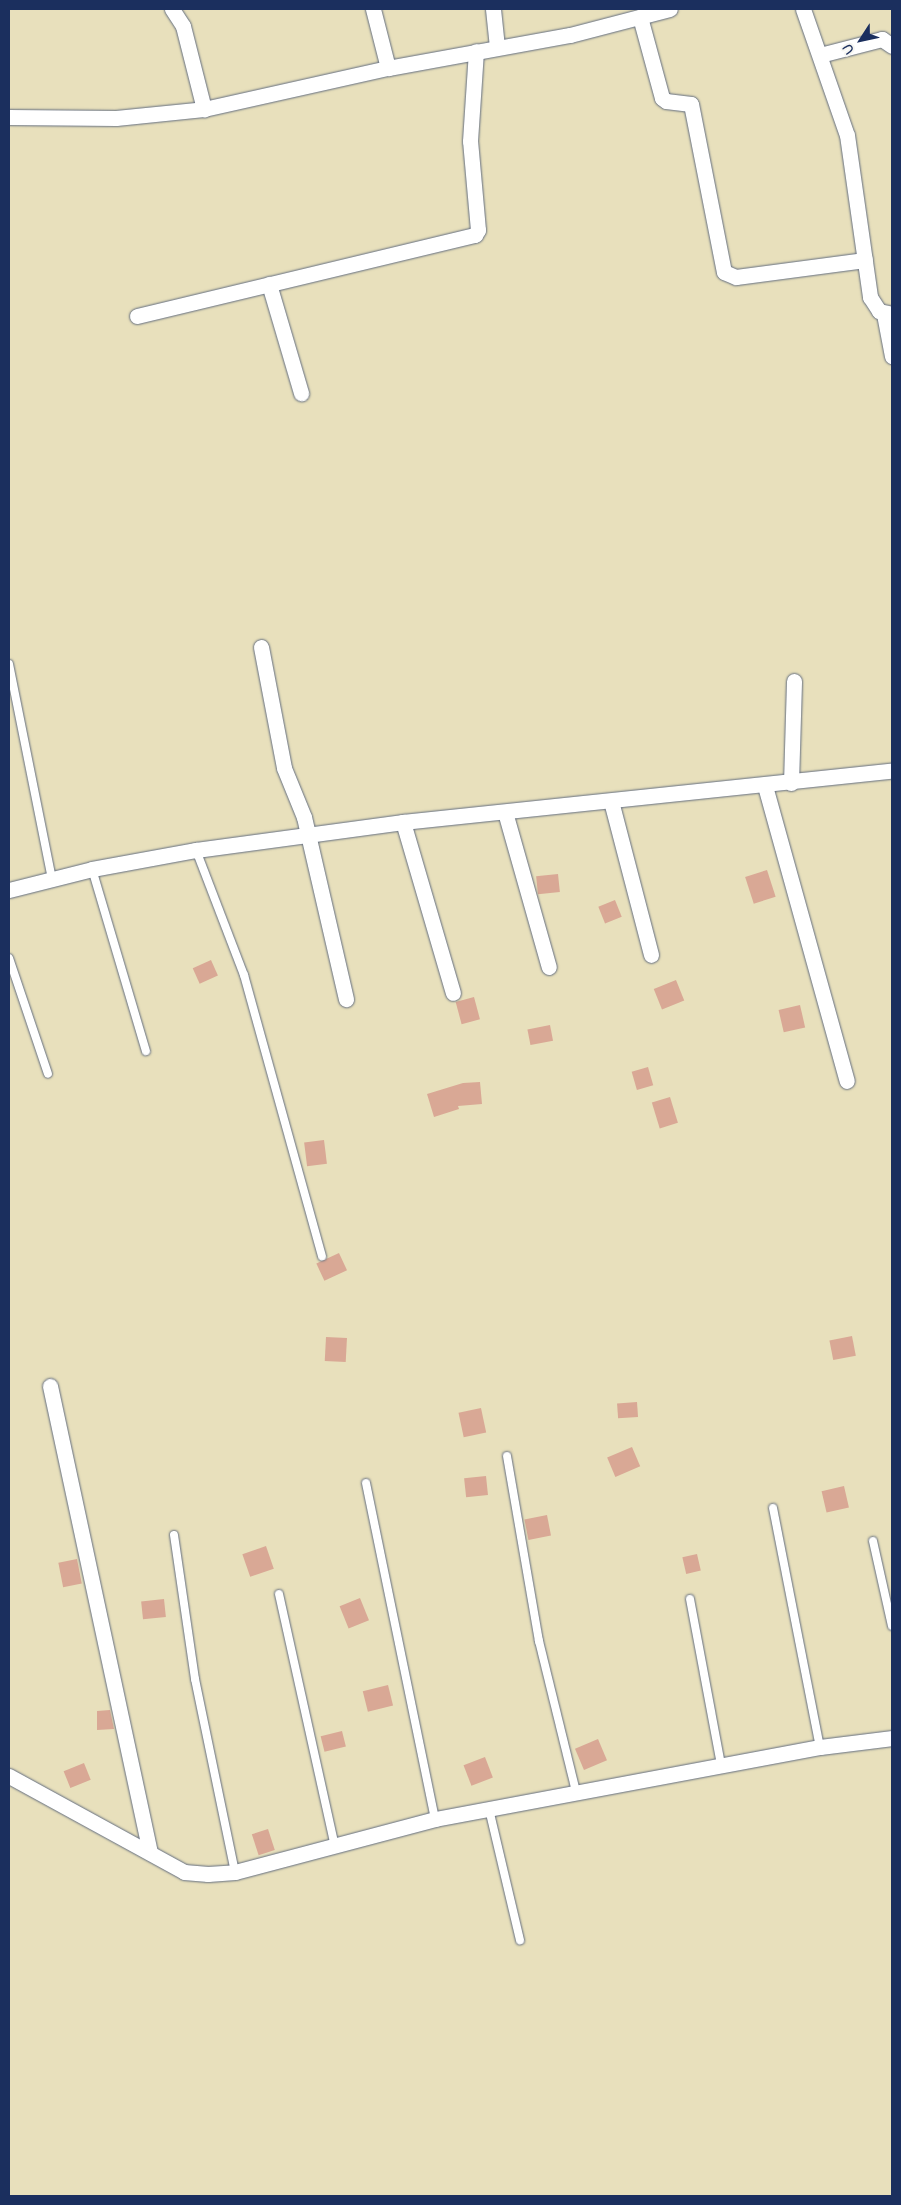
<!DOCTYPE html>
<html>
<head>
<meta charset="utf-8">
<style>
	body { margin:0 }
	#map { position:relative; width:901px; height:2205px; overflow:hidden; background:#e8e0bc; font-family:"Comic Neue",sans-serif }
	div>[style] { position:absolute }
	[style*='--x'] { left:calc(var(--x)*1px); top:calc(var(--y)*1px); width:calc(var(--w)*1px); rotate:calc(var(--a)*1deg) }
	.building>* { inset:0; background:#d9a895; transform-origin:0 0 }
	.roads { filter:drop-shadow(0 0 1px #636d7f) drop-shadow(0 0 1px #636d7f) }
	.lane>* { height:8px; margin:-4px; padding:0 4px; transform-origin:4px; border-radius:4px; background:#fff }
	.street>* { height:15px; margin:-7.5px; padding:0 7.5px; transform-origin:7.5px; border-radius:7.5px; background:#fff }
	span { translate:-50% -50%; white-space:nowrap; text-align:center; line-height:1.15; -webkit-text-stroke:4.5px #f6f6f2; paint-order:stroke }
	.frame { position:absolute; inset:0; border:10px solid #1b2f5e; pointer-events:none }
	.north { position:absolute; left:836px; top:15px; width:50px; height:50px; -webkit-text-stroke:4px #f6f6f2; paint-order:stroke; rotate:235deg; font-size:14px; font-weight:700; line-height:20px; text-align:center; color:#1b2f5e }
	.north::after { content:''; display:block; margin:auto; width:18px; height:22px; background:#1b2f5e; clip-path:polygon(50% 0,100% 100%,50% 72%,0 100%) }
</style>
</head>
<body>
<div id="map">
	<div class="building">
		<div style="left:767px;top:870px;width:28px;height:23px;rotate:72deg"></div>
		<div style="left:558px;top:874px;width:18px;height:22px;rotate:84deg"></div>
		<div style="left:615px;top:900px;width:18px;height:18px;rotate:68deg"></div>
		<div style="left:211px;top:960px;width:17px;height:20px;rotate:66deg"></div>
		<div style="left:676px;top:980px;width:22px;height:24px;rotate:68deg"></div>
		<div style="left:474px;top:997px;width:23px;height:19px;rotate:75deg"></div>
		<div style="left:800px;top:1005px;width:23px;height:22px;rotate:77deg"></div>
		<div style="left:550px;top:1025px;width:16px;height:23px;rotate:79deg"></div>
		<div style="left:648px;top:1067px;width:19px;height:17px;rotate:74deg"></div>
		<div style="clip-path:polygon(480px 1082px,482px 1104px,458px 1106px,459px 1109px,434px 1117px,427px 1094px,463px 1083px)"></div>
		<div style="left:670px;top:1097px;width:27px;height:19px;rotate:73deg"></div>
		<div style="left:324px;top:1140px;width:24px;height:20px;rotate:83deg"></div>
		<div style="left:339px;top:1253px;width:19px;height:25px;rotate:65deg"></div>
		<div style="left:852px;top:1336px;width:20px;height:23px;rotate:79deg"></div>
		<div style="left:326px;top:1337px;width:21px;height:24px;rotate:3deg"></div>
		<div style="left:637px;top:1402px;width:15px;height:20px;rotate:86deg"></div>
		<div style="left:481px;top:1408px;width:25px;height:23px;rotate:78deg"></div>
		<div style="left:632px;top:1447px;width:21px;height:27px;rotate:67deg"></div>
		<div style="left:486px;top:1476px;width:19px;height:22px;rotate:84deg"></div>
		<div style="left:844px;top:1486px;width:22px;height:23px;rotate:77deg"></div>
		<div style="left:547px;top:1515px;width:21px;height:23px;rotate:79deg"></div>
		<div style="left:266px;top:1546px;width:24px;height:25px;rotate:71deg"></div>
		<div style="left:697px;top:1554px;width:17px;height:15px;rotate:77deg"></div>
		<div style="left:77px;top:1559px;width:25px;height:19px;rotate:79deg"></div>
		<div style="left:360px;top:1598px;width:24px;height:22px;rotate:68deg"></div>
		<div style="left:164px;top:1599px;width:18px;height:23px;rotate:84deg"></div>
		<div style="left:388px;top:1685px;width:21px;height:26px;rotate:76deg"></div>
		<div style="clip-path:polygon(110px 1710px,114px 1729px,97px 1730px,97px 1711px)"></div>
		<div style="left:342px;top:1731px;width:16px;height:22px;rotate:76deg"></div>
		<div style="left:598px;top:1739px;width:23px;height:25px;rotate:67deg"></div>
		<div style="left:485px;top:1757px;width:22px;height:23px;rotate:69deg"></div>
		<div style="left:84px;top:1763px;width:18px;height:22px;rotate:68deg"></div>
		<div style="left:268px;top:1829px;width:22px;height:17px;rotate:72deg"></div>
	</div>
	<div class="roads">
		<div class="lane">
			<div style="--x:9;--y:664;--w:219;--a:78.7"></div>
			<div style="--x:196;--y:850;--w:134;--a:69"></div>
			<div style="--x:244;--y:975;--w:292;--a:74.5"></div>
			<div style="--x:92;--y:869;--w:190;--a:73.5"></div>
			<div style="--x:9;--y:958;--w:122;--a:71.4"></div>
			<div style="--x:507;--y:1456;--w:188;--a:80.2"></div>
			<div style="--x:539;--y:1641;--w:155;--a:76.2"></div>
			<div style="--x:366;--y:1483;--w:343;--a:78.4"></div>
			<div style="--x:773;--y:1508;--w:244;--a:78.9"></div>
			<div style="--x:174;--y:1535;--w:146;--a:81.7"></div>
			<div style="--x:195;--y:1679;--w:197;--a:78.3"></div>
			<div style="--x:873;--y:1541;--w:87;--a:77.4"></div>
			<div style="--x:279;--y:1594;--w:258;--a:77.5"></div>
			<div style="--x:690;--y:1599;--w:169;--a:79.4"></div>
			<div style="--x:489;--y:1809;--w:135;--a:76.7"></div>
		</div>
		<div class="street">
			<div style="--x:172;--y:9;--w:20;--a:57"></div>
			<div style="--x:183;--y:26;--w:86;--a:75.8"></div>
			<div style="--x:373;--y:9;--w:61;--a:75.7"></div>
			<div style="--x:493;--y:9;--w:38;--a:84"></div>
			<div style="--x:803;--y:9;--w:133;--a:70.8"></div>
			<div style="--x:847;--y:135;--w:164;--a:81.9"></div>
			<div style="--x:870;--y:297;--w:17;--a:57"></div>
			<div style="--x:879;--y:311;--w:13;--a:13"></div>
			<div style="--x:640;--y:17;--w:84;--a:74.8"></div>
			<div style="--x:662;--y:98;--w:5;--a:37"></div>
			<div style="--x:666;--y:101;--w:25;--a:7"></div>
			<div style="--x:691;--y:104;--w:171;--a:78.9"></div>
			<div style="--x:724;--y:272;--w:13;--a:23"></div>
			<div style="--x:736;--y:277;--w:130;--a:-7.5"></div>
			<div style="--x:820;--y:55;--w:64;--a:-14.5"></div>
			<div style="--x:882;--y:39;--w:12;--a:35"></div>
			<div style="--x:9;--y:117;--w:107;--a:0.5"></div>
			<div style="--x:116;--y:118;--w:88;--a:-5.8"></div>
			<div style="--x:204;--y:109;--w:189;--a:-12.6"></div>
			<div style="--x:388;--y:68;--w:185;--a:-10.3"></div>
			<div style="--x:570;--y:35;--w:103;--a:-14.6"></div>
			<div style="--x:269;--y:284;--w:114;--a:73.6"></div>
			<div style="--x:884;--y:314;--w:43;--a:79.2"></div>
			<div style="--x:137;--y:316;--w:348;--a:-13.5"></div>
			<div style="--x:475;--y:235;--w:6;--a:-59"></div>
			<div style="--x:478;--y:230;--w:89;--a:-95.1"></div>
			<div style="--x:470;--y:141;--w:90;--a:-86.2"></div>
			<div style="--x:261;--y:647;--w:123;--a:79.2"></div>
			<div style="--x:284;--y:768;--w:53;--a:67.8"></div>
			<div style="--x:304;--y:817;--w:187;--a:77"></div>
			<div style="--x:791;--y:783;--w:102;--a:-88.3"></div>
			<div style="--x:765;--y:786;--w:306;--a:74.5"></div>
			<div style="--x:611;--y:801;--w:159;--a:75.4"></div>
			<div style="--x:505;--y:812;--w:161;--a:74.2"></div>
			<div style="--x:403;--y:822;--w:178;--a:73.7"></div>
			<div style="--x:9;--y:890;--w:86;--a:-14.2"></div>
			<div style="--x:92;--y:869;--w:106;--a:-10.4"></div>
			<div style="--x:196;--y:850;--w:209;--a:-7.7"></div>
			<div style="--x:403;--y:822;--w:492;--a:-6"></div>
			<div style="--x:50;--y:1386;--w:477;--a:77.9"></div>
			<div style="--x:9;--y:1776;--w:200;--a:28.7"></div>
			<div style="--x:184;--y:1872;--w:24;--a:5"></div>
			<div style="--x:208;--y:1874;--w:27;--a:-4"></div>
			<div style="--x:235;--y:1872;--w:207;--a:-14.8"></div>
			<div style="--x:435;--y:1819;--w:392;--a:-10.6"></div>
			<div style="--x:820;--y:1747;--w:73;--a:-7.1"></div>
		</div>
	</div>
	<div class="frame"></div>
	<div class="north">U</div>
</div>
</body>
</html>
